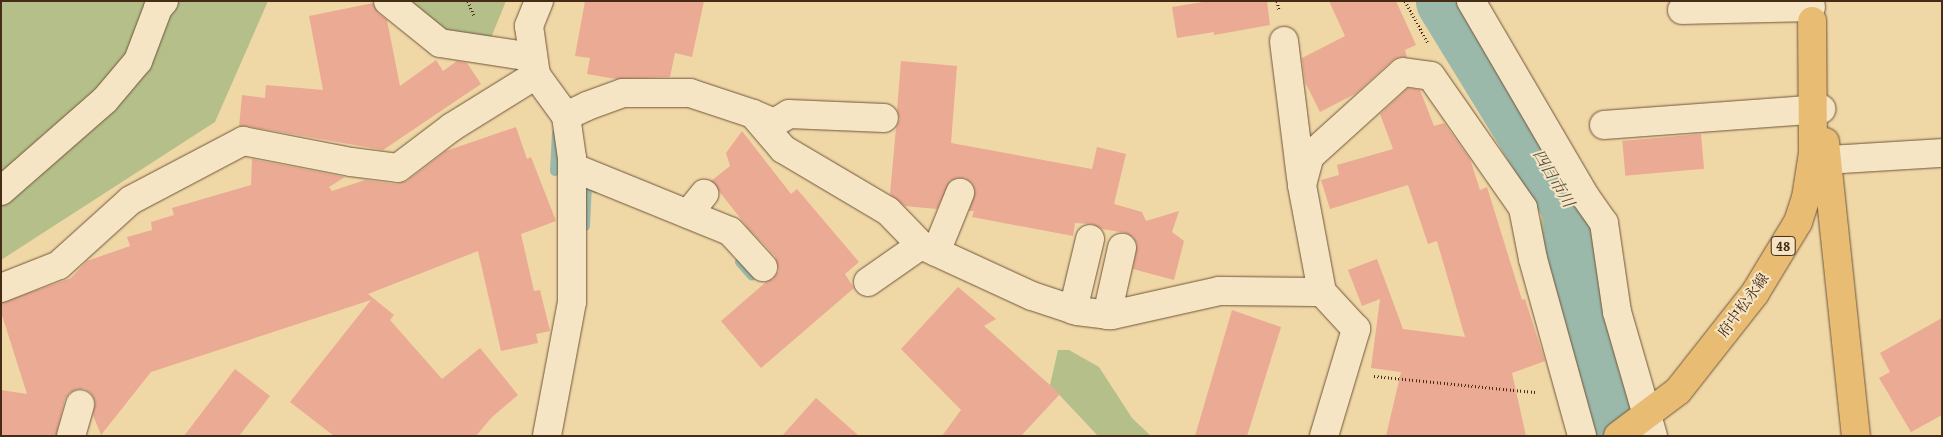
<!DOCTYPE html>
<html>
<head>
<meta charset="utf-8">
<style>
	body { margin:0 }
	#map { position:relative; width:1943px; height:437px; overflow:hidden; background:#f0d7a6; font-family:"Gentium Book Plus","Noto Serif JP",serif }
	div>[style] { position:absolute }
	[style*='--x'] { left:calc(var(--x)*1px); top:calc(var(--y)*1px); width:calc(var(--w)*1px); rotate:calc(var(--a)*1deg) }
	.green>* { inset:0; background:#b5bf8a }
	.stream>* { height:10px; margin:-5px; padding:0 5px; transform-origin:5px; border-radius:5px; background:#9ab9aa }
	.river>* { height:61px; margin:-30.5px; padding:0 30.5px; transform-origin:30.5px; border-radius:30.5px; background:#9ab9aa }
	.building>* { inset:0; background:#eaaa93; transform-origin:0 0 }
	.path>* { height:3px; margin-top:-1.5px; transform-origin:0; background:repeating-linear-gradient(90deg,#462b16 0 1px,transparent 0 3.5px) }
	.roads { filter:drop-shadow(0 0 1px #70563a) drop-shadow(0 0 1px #70563a) }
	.minor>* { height:28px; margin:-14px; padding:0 14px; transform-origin:14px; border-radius:14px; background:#f5e5c5 }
	.major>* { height:28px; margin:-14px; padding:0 14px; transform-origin:14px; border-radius:14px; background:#e8bc73 }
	span { translate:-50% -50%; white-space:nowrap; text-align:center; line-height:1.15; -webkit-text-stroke:4px #f5e5c5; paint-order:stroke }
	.shield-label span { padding:1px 4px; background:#f5e5c5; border:1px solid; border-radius:4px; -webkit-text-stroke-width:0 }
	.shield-label { font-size:14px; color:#462b16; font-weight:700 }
	.street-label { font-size:15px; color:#462b16 }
	.water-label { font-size:16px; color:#5b4e3b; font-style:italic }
	.frame { position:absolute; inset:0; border:2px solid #462b16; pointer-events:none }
</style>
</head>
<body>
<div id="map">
	<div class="green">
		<div style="clip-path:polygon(1px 1px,268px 1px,215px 122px,1px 260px)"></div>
		<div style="clip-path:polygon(388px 1px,506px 1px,486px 50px,440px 43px)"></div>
		<div style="clip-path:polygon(1420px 1px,1472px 1px,1585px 196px,1653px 436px,1587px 436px,1560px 303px,1542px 262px,1541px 215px,1477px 96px)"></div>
		<div style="clip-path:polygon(1058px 350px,1069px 350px,1099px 367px,1132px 418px,1151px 436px,1098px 436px,1050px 385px)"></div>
	</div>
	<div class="stream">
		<div style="--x:555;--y:171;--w:38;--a:-87"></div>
		<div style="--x:585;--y:226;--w:42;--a:-87.3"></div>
		<div style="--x:587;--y:184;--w:10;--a:24"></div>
		<div style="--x:740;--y:262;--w:18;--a:49"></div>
	</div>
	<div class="river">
		<div style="--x:1446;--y:1;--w:245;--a:58.5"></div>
		<div style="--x:1574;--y:210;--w:64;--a:90.9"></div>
		<div style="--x:1573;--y:274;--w:109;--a:79.9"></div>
		<div style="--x:1592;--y:381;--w:57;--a:75.7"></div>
	</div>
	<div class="building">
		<div style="clip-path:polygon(585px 1px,704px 1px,692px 57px,675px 53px,670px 77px,616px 79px,587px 74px,590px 58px,575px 56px)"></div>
		<div style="clip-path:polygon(1209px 1px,1267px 1px,1270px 25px,1214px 35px,1214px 32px,1177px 38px,1172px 7px)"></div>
		<div style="clip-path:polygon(1329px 1px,1396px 1px,1416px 45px,1405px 50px,1407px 57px,1399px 57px,1393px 60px,1355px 94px,1320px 112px,1305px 82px,1302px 58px,1345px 36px)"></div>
		<div style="clip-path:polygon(373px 3px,378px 13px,387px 20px,400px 86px,436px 60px,443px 71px,457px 61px,467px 63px,481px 84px,383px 150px,246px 126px,239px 127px,242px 95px,265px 98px,266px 85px,323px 90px,309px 16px)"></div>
		<div style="clip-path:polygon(901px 61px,957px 66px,951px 143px,1092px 169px,1097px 147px,1126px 154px,1114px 204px,1142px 212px,1146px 221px,1179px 211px,1172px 232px,1184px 241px,1174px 280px,1133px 269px,1137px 244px,1133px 237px,1126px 233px,1102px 229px,1093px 224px,1075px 223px,1073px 236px,972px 217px,974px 211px,969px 211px,975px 190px,972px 183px,965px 178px,957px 178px,950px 181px,937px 209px,905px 206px,890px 194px,896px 128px,900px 119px,897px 110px)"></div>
		<div style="clip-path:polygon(1408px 88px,1420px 90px,1434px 126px,1444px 123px,1470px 159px,1480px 190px,1487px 187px,1522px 300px,1525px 299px,1545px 361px,1512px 373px,1526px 436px,1386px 436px,1401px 372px,1371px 368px,1380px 299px,1362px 306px,1348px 270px,1377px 259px,1403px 329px,1465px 337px,1437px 241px,1428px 244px,1408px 185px,1330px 209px,1321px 180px,1339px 175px,1337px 165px,1393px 149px,1380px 114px)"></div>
		<div style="clip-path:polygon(516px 127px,527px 159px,531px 157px,556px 221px,521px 234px,534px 291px,540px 290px,550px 331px,536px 334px,538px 343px,501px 351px,478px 251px,368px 294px,394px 315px,390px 320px,442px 379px,480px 348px,518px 395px,492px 417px,476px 436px,334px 436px,290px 402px,371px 300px,151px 372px,101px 435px,93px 415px,95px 400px,91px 393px,85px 389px,77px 389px,69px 393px,65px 399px,56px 436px,1px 436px,1px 390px,27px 394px,1px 312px,1px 303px,71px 278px,87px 261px,130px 246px,127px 237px,152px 230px,151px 222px,174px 215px,172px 208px,251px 185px,252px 159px,345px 177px,329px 187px,332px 191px,365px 180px,396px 184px,407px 181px,446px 151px)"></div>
		<div style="clip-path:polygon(742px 131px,791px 194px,797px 189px,859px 262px,845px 274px,854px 288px,761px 368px,721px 321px,766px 282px,773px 279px,779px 271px,775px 256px,748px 228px,711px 181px,730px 166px,726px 153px)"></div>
		<div style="left:1701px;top:134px;width:35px;height:79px;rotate:85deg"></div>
		<div style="clip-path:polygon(958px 287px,996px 319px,984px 326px,1060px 394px,1021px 436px,942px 436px,961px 410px,901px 349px)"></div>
		<div style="clip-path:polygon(1232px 310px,1281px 327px,1247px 436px,1195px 436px)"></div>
		<div style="clip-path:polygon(1942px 318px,1942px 415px,1911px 432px,1879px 378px,1890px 372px,1880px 353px)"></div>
		<div style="clip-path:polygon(235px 369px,270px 396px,239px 436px,184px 436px)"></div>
		<div style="clip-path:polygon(816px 398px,859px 436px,782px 436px)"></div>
	</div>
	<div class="path">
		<div style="--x:468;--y:1;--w:16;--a:68"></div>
		<div style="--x:1277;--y:1;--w:9;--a:77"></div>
		<div style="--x:1405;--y:1;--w:48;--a:61.3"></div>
		<div style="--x:1374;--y:376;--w:162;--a:5.7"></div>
	</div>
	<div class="roads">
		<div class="minor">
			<div style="--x:388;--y:1;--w:67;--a:38.9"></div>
			<div style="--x:440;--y:43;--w:94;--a:8.6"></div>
			<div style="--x:539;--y:1;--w:27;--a:112"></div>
			<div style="--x:529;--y:26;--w:49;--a:81.9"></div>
			<div style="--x:536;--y:75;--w:51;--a:53.8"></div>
			<div style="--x:566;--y:116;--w:42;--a:81.9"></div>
			<div style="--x:572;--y:158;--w:144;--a:90"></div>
			<div style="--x:572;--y:302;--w:136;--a:100.6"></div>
			<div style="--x:1471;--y:1;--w:226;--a:59.7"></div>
			<div style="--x:1585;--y:196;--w:33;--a:55"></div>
			<div style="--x:1604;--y:223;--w:90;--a:81.7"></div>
			<div style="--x:1617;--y:312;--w:129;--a:73.8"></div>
			<div style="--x:1682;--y:10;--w:129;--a:-1.3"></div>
			<div style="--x:1284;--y:41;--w:138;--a:82.9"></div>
			<div style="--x:753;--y:114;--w:23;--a:23"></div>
			<div style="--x:774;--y:123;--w:17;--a:-31"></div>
			<div style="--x:789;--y:114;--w:95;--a:2.4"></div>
			<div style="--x:566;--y:116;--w:23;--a:-25"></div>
			<div style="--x:587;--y:106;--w:38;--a:-20"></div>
			<div style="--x:623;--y:93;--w:67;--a:0"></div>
			<div style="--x:690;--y:93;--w:66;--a:18.4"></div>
			<div style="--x:753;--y:114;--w:46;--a:49.4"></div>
			<div style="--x:783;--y:149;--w:122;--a:30.6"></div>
			<div style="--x:888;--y:211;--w:47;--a:45.9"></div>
			<div style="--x:921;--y:245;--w:122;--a:24.7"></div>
			<div style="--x:1032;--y:296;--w:47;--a:18.4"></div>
			<div style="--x:1077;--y:311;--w:35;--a:7"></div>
			<div style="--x:1112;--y:315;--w:110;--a:-12.6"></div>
			<div style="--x:1219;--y:291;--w:103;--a:0.6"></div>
			<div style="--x:1604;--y:125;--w:218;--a:-4.2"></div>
			<div style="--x:1827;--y:160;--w:115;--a:-3.5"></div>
			<div style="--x:572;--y:167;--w:170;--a:22.1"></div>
			<div style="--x:730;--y:231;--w:49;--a:47.5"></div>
			<div style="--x:1;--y:191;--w:138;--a:-41.2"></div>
			<div style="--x:105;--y:100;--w:51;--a:-49.8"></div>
			<div style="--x:138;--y:61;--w:57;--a:-69.3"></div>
			<div style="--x:158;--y:8;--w:9;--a:-49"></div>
			<div style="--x:688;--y:214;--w:26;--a:-51"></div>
			<div style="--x:936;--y:252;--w:64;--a:-67.9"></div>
			<div style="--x:868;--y:282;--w:65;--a:-34.9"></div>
			<div style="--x:1;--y:288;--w:62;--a:-21.6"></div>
			<div style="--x:59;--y:265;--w:97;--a:-42.1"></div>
			<div style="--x:131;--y:200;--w:127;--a:-27.8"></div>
			<div style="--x:243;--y:141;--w:110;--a:11"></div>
			<div style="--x:351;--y:162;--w:47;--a:7.3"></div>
			<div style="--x:398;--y:168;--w:68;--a:-37.2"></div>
			<div style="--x:452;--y:127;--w:99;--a:-31.8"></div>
			<div style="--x:1073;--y:310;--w:73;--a:-76.5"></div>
			<div style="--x:1107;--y:315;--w:69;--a:-77.4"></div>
			<div style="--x:71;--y:436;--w:33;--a:-74"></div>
			<div style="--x:1324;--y:436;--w:112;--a:-73.3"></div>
			<div style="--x:1356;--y:329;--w:50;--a:-132.6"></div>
			<div style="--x:1322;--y:292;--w:109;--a:-100.6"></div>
			<div style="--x:1302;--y:185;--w:30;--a:-75"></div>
			<div style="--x:1310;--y:156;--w:125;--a:-42.1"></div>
			<div style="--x:1403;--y:72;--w:28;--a:8"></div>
			<div style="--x:1431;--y:76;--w:161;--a:55.1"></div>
			<div style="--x:1523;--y:208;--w:52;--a:78.9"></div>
			<div style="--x:1533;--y:259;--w:184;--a:74.5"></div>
		</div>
		<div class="major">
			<div style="--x:1825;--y:142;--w:296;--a:84"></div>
			<div style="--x:1618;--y:436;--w:75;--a:-36.9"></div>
			<div style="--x:1678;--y:391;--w:125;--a:-51.8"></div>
			<div style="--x:1755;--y:293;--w:83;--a:-58.8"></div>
			<div style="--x:1798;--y:222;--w:25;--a:-72"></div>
			<div style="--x:1806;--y:198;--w:46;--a:-81.2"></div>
			<div style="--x:1813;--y:153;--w:132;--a:-90.4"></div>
		</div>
	</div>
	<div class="shield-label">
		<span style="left:1783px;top:246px">48</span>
	</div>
	<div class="street-label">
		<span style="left:1743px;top:305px;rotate:-54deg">府中松永線</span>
	</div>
	<div class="water-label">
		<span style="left:1554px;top:178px;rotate:59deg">四日市川</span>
	</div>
	<div class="frame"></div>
</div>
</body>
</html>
